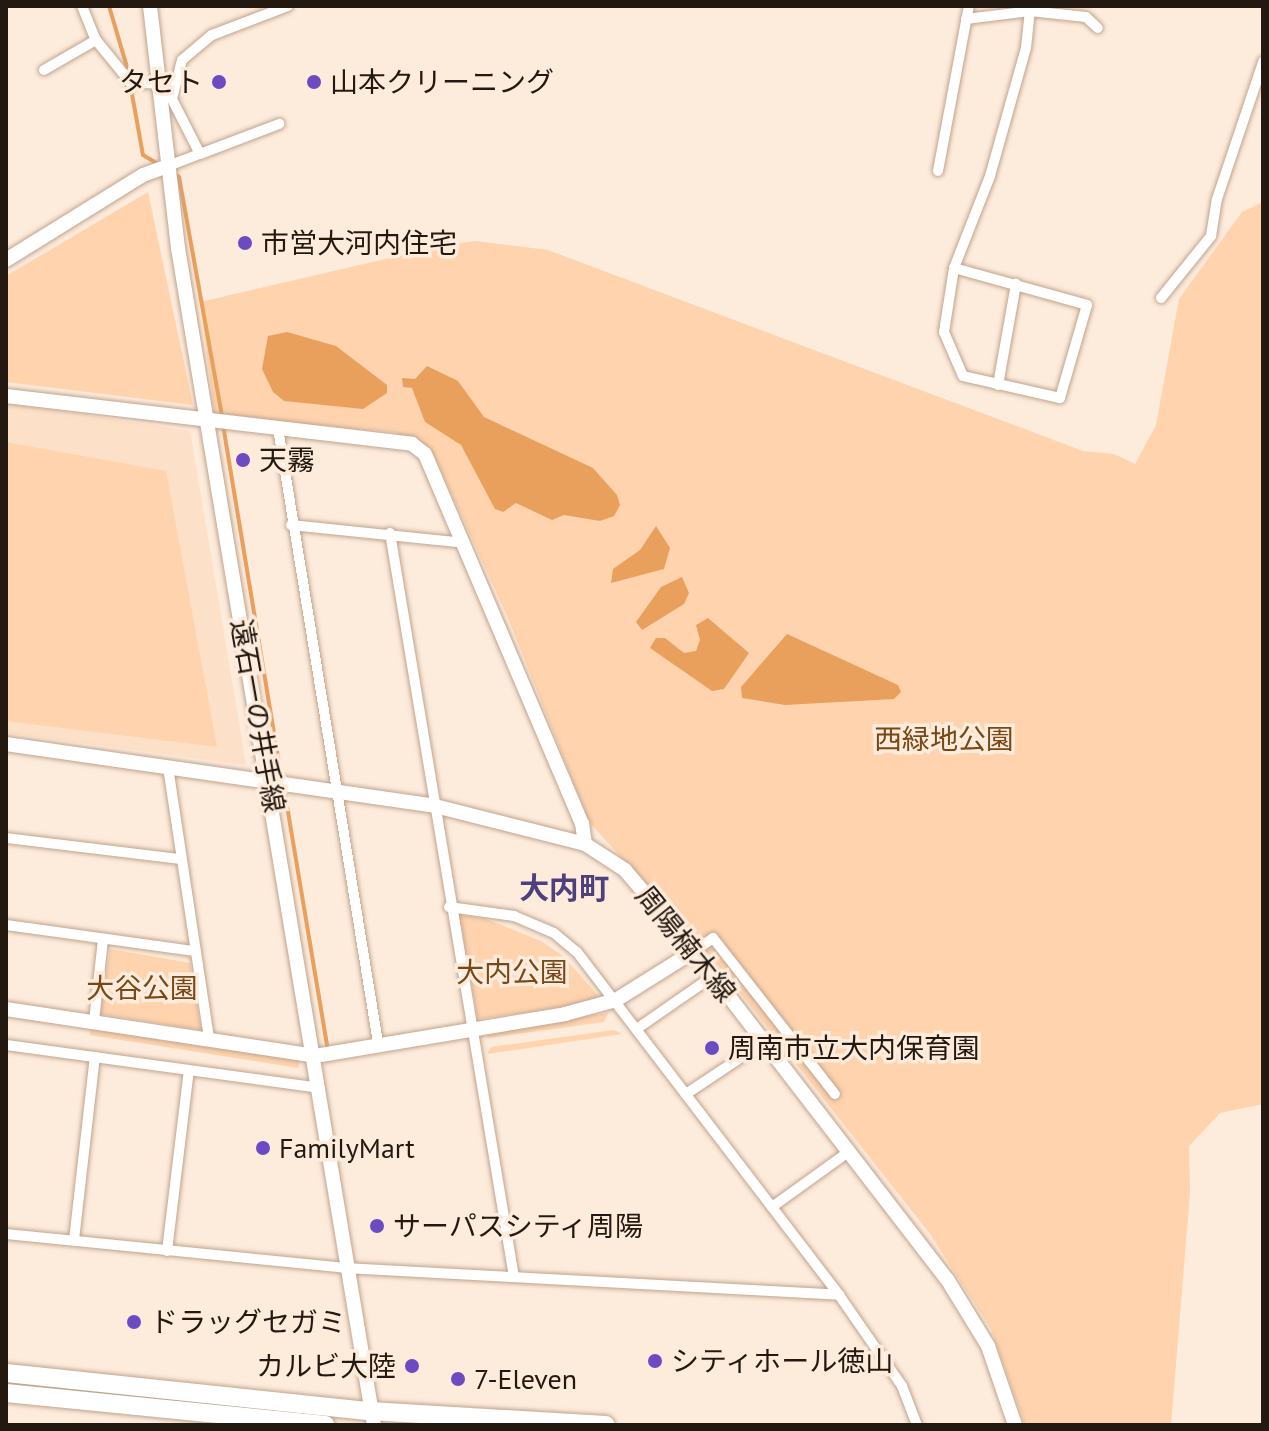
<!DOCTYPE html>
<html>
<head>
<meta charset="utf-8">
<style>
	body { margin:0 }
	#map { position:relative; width:1269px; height:1431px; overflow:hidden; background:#fdebdc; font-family:"PT Sans","Noto Sans JP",sans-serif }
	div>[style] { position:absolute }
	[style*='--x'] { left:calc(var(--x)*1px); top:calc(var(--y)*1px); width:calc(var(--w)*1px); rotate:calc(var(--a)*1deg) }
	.built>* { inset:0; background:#fde0c8 }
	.green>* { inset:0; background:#fed3ae; transform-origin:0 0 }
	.water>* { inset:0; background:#e8a05c }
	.stream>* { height:4px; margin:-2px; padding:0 2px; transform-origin:2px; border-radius:2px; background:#e8a05c }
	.roads { filter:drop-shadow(0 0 2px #c0a48d) drop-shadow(0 0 2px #c0a48d) }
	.street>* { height:10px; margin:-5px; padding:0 5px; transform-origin:5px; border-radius:5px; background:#fff }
	.secondary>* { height:14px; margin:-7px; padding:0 7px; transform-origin:7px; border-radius:7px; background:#fff }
	.highway>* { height:18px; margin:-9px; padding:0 9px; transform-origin:9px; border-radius:9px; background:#fff }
	.dots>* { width:22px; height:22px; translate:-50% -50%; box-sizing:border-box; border:4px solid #fdebdc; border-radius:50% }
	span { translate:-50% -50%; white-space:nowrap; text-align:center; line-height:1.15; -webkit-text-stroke:7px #fdebdc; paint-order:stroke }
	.poi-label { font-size:28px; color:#231910 }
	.right { translate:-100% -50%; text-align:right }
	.left { translate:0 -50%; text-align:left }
	.street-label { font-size:28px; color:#231910 }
	.park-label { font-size:28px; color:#784816 }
	.neighbourhood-label { font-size:30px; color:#4e407d; font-weight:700 }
	.frame { position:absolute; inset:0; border:8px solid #231910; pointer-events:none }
</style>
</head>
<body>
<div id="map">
	<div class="built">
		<div style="clip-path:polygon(6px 403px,190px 431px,246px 765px,6px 733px)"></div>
	</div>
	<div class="green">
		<div style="clip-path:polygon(148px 192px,193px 405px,6px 382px,6px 276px)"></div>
		<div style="clip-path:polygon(1263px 202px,1263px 1104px,1220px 1113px,1189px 1146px,1190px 1192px,1171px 1425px,1025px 1425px,991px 1329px,930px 1234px,712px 957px,589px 822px,508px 618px,434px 455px,426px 446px,394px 432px,215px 416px,200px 302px,441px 246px,475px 241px,548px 250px,1083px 451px,1114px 454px,1135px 464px,1156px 425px,1179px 299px,1242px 212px)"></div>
		<div style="clip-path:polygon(6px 442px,166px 471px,217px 747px,6px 721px)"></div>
		<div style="clip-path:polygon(459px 915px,486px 919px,541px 941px,563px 956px,603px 1001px,478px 1019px)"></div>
		<div style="clip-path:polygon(110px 949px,190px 963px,201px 1030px,100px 1014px)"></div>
		<div style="clip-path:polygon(608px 1013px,604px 1022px,489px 1038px,482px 1032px)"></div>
		<div style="left:91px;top:1028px;width:211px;height:7px;rotate:9deg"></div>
		<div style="clip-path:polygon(614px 1030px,622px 1034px,487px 1054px,491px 1047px)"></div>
	</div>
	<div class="water">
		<div style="clip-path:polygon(287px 332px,336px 346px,387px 385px,387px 393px,363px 409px,284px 401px,273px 392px,262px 369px,268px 336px)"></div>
		<div style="clip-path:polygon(427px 366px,458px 381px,484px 417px,593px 468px,617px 495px,620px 505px,614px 516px,600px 521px,564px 515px,552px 520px,516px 503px,503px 512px,495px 509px,461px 445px,425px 422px,412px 388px,403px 387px,402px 378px,415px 379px)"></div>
		<div style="clip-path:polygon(656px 526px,670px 548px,664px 569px,611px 583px,613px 569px,640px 550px)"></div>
		<div style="clip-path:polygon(682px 577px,689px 593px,684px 604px,642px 630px,636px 622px,661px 587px)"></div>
		<div style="clip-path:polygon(708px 618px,749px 653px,724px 689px,712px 691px,650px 648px,656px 638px,665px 638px,684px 653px,696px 651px,700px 640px,696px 625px)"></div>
		<div style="clip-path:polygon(787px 634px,898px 685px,901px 692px,894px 699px,785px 705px,742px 698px,741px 687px)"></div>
	</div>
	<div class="stream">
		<div style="--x:109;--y:6;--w:71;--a:73.6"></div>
		<div style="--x:130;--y:83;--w:73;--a:79.8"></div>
		<div style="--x:143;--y:155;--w:17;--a:31"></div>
		<div style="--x:173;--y:173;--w:7;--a:34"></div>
		<div style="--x:179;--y:177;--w:244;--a:79.8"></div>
		<div style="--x:223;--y:425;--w:360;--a:80.6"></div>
		<div style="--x:284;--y:788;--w:262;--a:80.5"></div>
	</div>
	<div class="roads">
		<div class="street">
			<div style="--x:82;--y:6;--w:37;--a:68"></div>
			<div style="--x:96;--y:40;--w:54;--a:51"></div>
			<div style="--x:130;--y:82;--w:26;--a:4"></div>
			<div style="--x:966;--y:19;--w:64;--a:-7.1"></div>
			<div style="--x:1030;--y:11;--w:56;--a:6.1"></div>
			<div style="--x:1086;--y:17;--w:16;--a:43"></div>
			<div style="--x:44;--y:70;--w:60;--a:-30"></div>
			<div style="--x:200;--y:154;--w:85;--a:-20.8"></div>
			<div style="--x:168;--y:166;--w:34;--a:-21"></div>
			<div style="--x:200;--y:154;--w:62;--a:-117"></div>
			<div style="--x:172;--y:99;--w:40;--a:-75.6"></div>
			<div style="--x:182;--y:60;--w:39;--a:-40"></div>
			<div style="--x:212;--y:35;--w:81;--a:-20.9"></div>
			<div style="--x:938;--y:171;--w:168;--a:-79.4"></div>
			<div style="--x:954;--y:268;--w:138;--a:15.5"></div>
			<div style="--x:1087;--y:305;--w:97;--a:106.2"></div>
			<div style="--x:1060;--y:398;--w:99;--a:-167.2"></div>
			<div style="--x:963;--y:376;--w:48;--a:-113.4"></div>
			<div style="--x:944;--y:332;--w:65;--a:-81.1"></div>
			<div style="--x:954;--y:268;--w:99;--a:-68.6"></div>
			<div style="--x:990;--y:176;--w:133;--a:-74.3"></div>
			<div style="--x:1026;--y:48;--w:37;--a:-84"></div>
			<div style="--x:1161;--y:298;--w:80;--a:-51.1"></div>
			<div style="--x:1211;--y:236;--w:37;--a:-81"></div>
			<div style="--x:1217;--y:199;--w:145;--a:-71.4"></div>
			<div style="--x:998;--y:385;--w:103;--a:-79.9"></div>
			<div style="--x:278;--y:428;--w:623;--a:80.76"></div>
			<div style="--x:291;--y:525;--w:174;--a:5.9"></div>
			<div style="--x:390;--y:533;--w:754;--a:80.54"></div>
			<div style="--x:168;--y:767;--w:274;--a:81.4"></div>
			<div style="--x:6;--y:838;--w:175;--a:6.9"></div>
			<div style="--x:449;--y:907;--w:66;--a:7.9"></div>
			<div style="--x:514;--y:916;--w:43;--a:23"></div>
			<div style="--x:554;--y:933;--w:30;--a:40"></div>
			<div style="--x:577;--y:952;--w:432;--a:52.6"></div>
			<div style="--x:839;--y:1295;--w:111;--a:55.3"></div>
			<div style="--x:902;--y:1386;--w:42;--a:69"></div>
			<div style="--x:6;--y:925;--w:189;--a:7.9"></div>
			<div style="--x:694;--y:951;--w:23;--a:-34"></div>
			<div style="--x:713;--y:938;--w:198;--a:52"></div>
			<div style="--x:94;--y:1021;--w:82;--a:-83.7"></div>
			<div style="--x:638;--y:1028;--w:91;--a:-34.7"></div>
			<div style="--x:6;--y:1045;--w:316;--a:7.8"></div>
			<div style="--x:686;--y:1094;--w:94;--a:-33.7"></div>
			<div style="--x:772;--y:1207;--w:92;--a:-35.8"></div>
			<div style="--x:6;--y:1234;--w:341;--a:5.7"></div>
			<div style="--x:345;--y:1268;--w:495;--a:3.1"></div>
			<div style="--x:74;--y:1240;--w:184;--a:-83.5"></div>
			<div style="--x:167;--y:1251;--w:182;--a:-83.1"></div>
		</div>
		<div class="secondary">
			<div style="--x:150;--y:6;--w:244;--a:83.4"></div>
			<div style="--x:178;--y:248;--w:1193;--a:80.55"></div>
			<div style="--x:6;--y:260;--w:161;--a:-31.8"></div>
			<div style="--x:143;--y:175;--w:27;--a:-20"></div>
			<div style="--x:6;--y:396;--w:409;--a:6.7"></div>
			<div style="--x:412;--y:444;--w:16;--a:38"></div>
			<div style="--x:425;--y:454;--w:401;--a:67"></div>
			<div style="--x:582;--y:823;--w:21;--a:82"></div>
			<div style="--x:6;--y:744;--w:433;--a:8.2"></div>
			<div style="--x:435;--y:806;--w:155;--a:14.2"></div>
			<div style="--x:585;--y:844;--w:48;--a:33"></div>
			<div style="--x:625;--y:870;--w:106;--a:49.6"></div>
			<div style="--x:694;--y:951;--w:414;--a:52.4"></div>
			<div style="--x:947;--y:1279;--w:79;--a:58.5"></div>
			<div style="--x:988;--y:1346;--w:83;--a:71.1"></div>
			<div style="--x:6;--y:1009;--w:313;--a:8.6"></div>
			<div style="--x:315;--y:1056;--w:254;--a:-9.5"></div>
			<div style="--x:565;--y:1014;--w:53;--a:-15.4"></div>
			<div style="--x:616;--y:1000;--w:92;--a:-32.1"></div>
		</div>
		<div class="highway">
			<div style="--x:6;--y:1373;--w:366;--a:6"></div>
			<div style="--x:370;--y:1411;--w:236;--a:3.4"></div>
			<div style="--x:6;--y:1393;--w:321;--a:5.7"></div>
		</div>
	</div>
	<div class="dots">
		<div style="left:219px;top:82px;background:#6c4ac2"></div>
		<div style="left:314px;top:82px;background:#6c4ac2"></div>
		<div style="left:245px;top:243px;background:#6c4ac2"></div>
		<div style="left:243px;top:460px;background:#6c4ac2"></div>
		<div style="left:712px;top:1048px;background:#6c4ac2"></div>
		<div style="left:263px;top:1148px;background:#6c4ac2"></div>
		<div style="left:377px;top:1226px;background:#6c4ac2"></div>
		<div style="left:134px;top:1322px;background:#6c4ac2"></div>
		<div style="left:655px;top:1361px;background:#6c4ac2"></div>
		<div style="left:412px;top:1366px;background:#6c4ac2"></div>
		<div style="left:458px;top:1379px;background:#6c4ac2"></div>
	</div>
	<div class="poi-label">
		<span class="right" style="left:203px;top:82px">タセト</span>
		<span class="left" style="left:330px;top:82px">山本クリーニング</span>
		<span class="left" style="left:261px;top:243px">市営大河内住宅</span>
		<span class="left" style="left:259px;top:460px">天霧</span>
		<span class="left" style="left:728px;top:1048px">周南市立大内保育園</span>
		<span class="left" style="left:279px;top:1148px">FamilyMart</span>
		<span class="left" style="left:393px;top:1226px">サーパスシティ周陽</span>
		<span class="left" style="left:150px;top:1322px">ドラッグセガミ</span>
		<span class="left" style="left:671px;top:1361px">シティホール徳山</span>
		<span class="right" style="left:396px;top:1366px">カルビ大陸</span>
		<span class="left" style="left:474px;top:1379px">7-Eleven</span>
	</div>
	<div class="street-label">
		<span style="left:258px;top:716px;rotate:80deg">遠石一の井手線</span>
		<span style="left:686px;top:944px;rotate:51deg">周陽楠木線</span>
	</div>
	<div class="park-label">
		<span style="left:944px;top:739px">西緑地公園</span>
		<span style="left:512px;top:972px">大内公園</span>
		<span style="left:142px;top:988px">大谷公園</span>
	</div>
	<div class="neighbourhood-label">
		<span style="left:564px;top:888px">大内町</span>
	</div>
	<div class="frame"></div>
</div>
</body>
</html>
